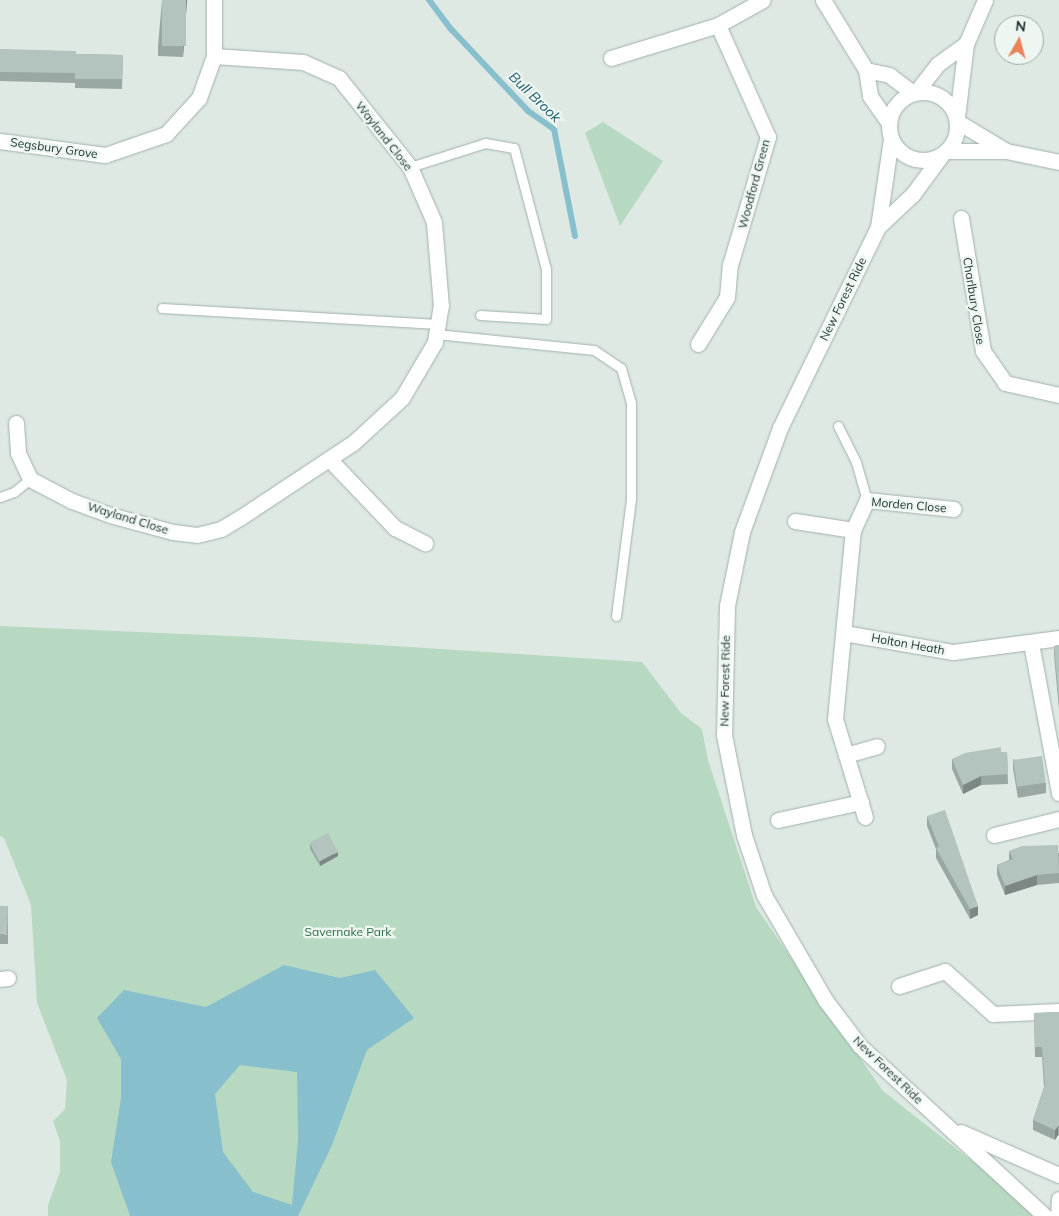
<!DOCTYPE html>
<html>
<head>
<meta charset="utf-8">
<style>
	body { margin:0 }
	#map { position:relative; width:1059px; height:1216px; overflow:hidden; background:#dee9e4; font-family:Mulish,sans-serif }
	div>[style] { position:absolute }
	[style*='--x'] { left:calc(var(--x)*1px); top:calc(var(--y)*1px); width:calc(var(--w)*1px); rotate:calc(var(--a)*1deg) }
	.green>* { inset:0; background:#b7d9c1 }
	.water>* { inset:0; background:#87bfcc }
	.stream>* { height:6px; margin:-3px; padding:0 3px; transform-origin:3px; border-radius:3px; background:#87bfcc }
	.roads { filter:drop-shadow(0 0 1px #a1b0ab) drop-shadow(0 0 1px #a1b0ab) }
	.lane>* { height:9px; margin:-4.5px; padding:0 4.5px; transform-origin:4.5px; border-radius:4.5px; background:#fff }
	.street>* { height:15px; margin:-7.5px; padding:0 7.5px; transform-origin:7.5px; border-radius:7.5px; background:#fff }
	.secondary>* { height:15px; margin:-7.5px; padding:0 7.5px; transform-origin:7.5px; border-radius:7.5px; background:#fff }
	.secondary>.ring { margin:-7.5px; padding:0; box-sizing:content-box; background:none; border:15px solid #fff; border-radius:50% }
	.wall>* { inset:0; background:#9aa8a3; transform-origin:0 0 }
	.shaded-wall>* { inset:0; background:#7d8884 }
	.building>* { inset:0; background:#b3c3bd; transform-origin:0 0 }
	span { translate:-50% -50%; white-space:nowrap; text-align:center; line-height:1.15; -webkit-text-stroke:4.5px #eef6f2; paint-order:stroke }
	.street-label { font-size:12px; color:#203732 }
	.park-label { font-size:12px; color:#2c6c47 }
	.water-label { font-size:14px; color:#1e5f70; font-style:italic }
	.north { position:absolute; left:994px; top:15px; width:50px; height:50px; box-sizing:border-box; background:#eef6f2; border:1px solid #9caaa5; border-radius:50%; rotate:7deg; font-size:14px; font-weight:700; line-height:20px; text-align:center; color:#203732 }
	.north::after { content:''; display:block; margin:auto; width:18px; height:22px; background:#ec8259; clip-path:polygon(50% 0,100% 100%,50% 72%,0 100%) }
</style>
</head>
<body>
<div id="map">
	<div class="green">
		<div style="clip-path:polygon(603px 122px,663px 161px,620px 226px,585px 133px)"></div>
		<div style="clip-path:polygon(0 626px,254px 637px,642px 662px,681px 713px,702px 729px,708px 760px,756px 907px,883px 1091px,1000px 1183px,1033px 1216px,48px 1216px,48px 1205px,60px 1172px,60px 1141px,53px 1121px,65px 1109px,67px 1080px,37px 1003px,31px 905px,4px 838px,0 836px)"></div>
	</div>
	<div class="water">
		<div style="clip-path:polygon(evenodd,284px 965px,340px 978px,375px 970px,414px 1018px,367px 1050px,332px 1145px,298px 1216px,130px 1216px,111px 1162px,121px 1098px,121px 1059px,97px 1018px,124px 990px,206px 1007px,284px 965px,240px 1065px,297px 1072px,298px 1140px,292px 1205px,253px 1192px,223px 1152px,215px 1094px,240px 1065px)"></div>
	</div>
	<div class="stream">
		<div style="--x:429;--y:0;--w:38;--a:53"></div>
		<div style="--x:452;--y:30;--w:111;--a:46.8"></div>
		<div style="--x:528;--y:111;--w:32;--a:35"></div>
		<div style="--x:554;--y:129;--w:109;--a:78.9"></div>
	</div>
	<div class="roads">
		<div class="lane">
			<div style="--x:410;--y:167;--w:79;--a:-17.7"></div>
			<div style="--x:485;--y:143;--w:29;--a:10"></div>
			<div style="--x:514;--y:148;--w:125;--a:75.2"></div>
			<div style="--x:546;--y:269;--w:50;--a:90"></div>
			<div style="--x:546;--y:319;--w:66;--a:-176.5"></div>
			<div style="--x:162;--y:308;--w:276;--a:3.3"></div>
			<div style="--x:436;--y:334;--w:159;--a:5.8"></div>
			<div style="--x:594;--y:350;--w:32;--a:34"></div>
			<div style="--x:621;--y:368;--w:36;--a:74"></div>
			<div style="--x:631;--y:403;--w:96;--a:90"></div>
			<div style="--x:631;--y:499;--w:118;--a:97.3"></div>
			<div style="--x:838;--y:426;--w:40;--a:63.4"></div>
			<div style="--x:856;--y:462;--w:40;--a:74"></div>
			<div style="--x:0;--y:497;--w:15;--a:-20"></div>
			<div style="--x:14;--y:492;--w:21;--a:-39"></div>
		</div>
		<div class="street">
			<div style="--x:823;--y:0;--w:82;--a:58.4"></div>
			<div style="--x:866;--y:70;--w:26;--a:81"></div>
			<div style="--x:870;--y:96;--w:33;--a:55"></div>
			<div style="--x:611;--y:58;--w:112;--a:-17.1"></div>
			<div style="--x:866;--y:70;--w:24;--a:12"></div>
			<div style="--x:889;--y:75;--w:30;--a:37"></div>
			<div style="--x:958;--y:122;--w:56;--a:31.1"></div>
			<div style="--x:0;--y:141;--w:106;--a:7.6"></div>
			<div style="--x:105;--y:155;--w:65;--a:-19"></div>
			<div style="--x:166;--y:134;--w:49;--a:-47.5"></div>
			<div style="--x:199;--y:98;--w:45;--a:-70.3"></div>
			<div style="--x:214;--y:56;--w:56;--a:-90"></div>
			<div style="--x:948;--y:151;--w:58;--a:0"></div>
			<div style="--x:1006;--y:151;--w:54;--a:11.7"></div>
			<div style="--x:961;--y:218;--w:135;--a:80.6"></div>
			<div style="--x:983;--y:351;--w:39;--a:55"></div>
			<div style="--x:1005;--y:383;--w:55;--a:12.5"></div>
			<div style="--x:698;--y:344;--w:55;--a:-58.3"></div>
			<div style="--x:727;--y:297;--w:32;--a:-85"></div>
			<div style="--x:730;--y:265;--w:134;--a:-73.5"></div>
			<div style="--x:768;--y:137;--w:123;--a:-114.1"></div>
			<div style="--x:718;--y:25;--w:51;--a:-29.1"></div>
			<div style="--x:16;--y:423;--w:30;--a:86"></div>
			<div style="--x:18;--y:453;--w:29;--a:65"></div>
			<div style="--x:30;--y:479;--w:47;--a:27.6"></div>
			<div style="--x:72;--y:501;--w:40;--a:20.2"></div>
			<div style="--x:110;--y:515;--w:65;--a:15.1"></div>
			<div style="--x:173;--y:532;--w:24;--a:7"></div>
			<div style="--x:197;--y:535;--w:25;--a:-14"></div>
			<div style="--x:221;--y:529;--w:23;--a:-31"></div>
			<div style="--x:241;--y:517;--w:134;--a:-33.5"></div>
			<div style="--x:353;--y:443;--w:67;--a:-42.6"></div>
			<div style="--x:402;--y:398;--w:65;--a:-59.5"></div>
			<div style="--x:435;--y:342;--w:36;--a:-81"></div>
			<div style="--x:441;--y:306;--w:84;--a:-94.8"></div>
			<div style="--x:434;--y:222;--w:60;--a:-113.6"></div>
			<div style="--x:410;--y:167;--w:114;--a:-128.6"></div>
			<div style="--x:339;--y:78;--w:39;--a:-156"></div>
			<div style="--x:303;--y:62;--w:89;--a:-176.1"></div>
			<div style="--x:330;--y:460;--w:94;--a:46.3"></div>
			<div style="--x:395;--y:528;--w:34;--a:27"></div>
			<div style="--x:795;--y:521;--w:59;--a:8.8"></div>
			<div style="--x:844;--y:633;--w:111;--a:9.9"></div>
			<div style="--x:953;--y:652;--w:107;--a:-7.5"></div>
			<div style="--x:1031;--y:643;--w:153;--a:79.4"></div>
			<div style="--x:846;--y:755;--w:32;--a:-16"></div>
			<div style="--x:865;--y:817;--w:102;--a:-107"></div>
			<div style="--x:835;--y:719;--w:190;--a:-84.6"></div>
			<div style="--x:853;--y:530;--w:33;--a:-65"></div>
			<div style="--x:867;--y:500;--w:87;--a:5.9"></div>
			<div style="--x:778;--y:820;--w:85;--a:-12.2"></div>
			<div style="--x:994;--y:835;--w:67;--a:-13.8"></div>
			<div style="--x:0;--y:979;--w:8;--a:-7"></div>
			<div style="--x:899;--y:986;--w:48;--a:-18.1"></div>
			<div style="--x:945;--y:971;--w:64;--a:41.9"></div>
			<div style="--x:993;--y:1014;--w:66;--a:-2.6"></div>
		</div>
		<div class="secondary">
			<div class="ring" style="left:889px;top:92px;width:53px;height:53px"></div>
			<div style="--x:916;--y:92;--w:36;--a:-52"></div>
			<div style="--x:938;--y:64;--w:34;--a:-36"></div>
			<div style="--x:957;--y:117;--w:74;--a:-83"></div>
			<div style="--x:966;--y:44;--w:48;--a:-66.6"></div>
			<div style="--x:891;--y:139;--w:89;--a:98.4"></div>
			<div style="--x:878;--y:227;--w:224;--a:116"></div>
			<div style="--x:780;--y:428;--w:111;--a:110.1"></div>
			<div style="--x:742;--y:532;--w:76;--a:101.5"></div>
			<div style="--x:727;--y:606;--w:129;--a:91.3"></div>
			<div style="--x:724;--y:735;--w:102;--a:78.7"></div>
			<div style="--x:744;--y:835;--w:63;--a:71.6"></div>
			<div style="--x:764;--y:895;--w:123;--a:59.7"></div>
			<div style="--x:826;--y:1001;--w:56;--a:52.9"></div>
			<div style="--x:860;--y:1046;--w:251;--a:42.6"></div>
			<div style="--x:878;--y:227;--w:48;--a:-43.3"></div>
			<div style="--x:913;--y:194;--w:47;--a:-53.6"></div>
			<div style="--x:961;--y:1132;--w:107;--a:23.7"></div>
			<div style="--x:1058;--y:1216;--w:17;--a:-87"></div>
		</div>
	</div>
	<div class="wall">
		<div style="clip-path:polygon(162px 0,187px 0,183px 57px,158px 56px,158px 46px)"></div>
		<div style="clip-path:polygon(0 49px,76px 54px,123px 55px,122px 89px,75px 88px,75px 83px,0 81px)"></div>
		<div style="clip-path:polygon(1059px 645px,1059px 710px,1054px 655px,1054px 646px)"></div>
		<div style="clip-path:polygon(1001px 752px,1007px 752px,1008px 784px,981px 785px,963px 794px,952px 769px,952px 759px)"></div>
		<div style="clip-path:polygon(1013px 759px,1046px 783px,1046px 793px,1018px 798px,1013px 769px)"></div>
		<div style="clip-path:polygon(927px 816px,978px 915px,970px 919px,936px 858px,936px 849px,927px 826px)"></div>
		<div style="clip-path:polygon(310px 844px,338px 856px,320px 866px,310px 849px)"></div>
		<div style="clip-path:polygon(1009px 851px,1059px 853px,1059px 883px,1037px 885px,1005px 895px,997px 875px,997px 865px,1009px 860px)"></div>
		<div style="left:0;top:906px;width:8px;height:38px"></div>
		<div style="clip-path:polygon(1059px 1012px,1059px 1136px,1058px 1135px,1055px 1140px,1033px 1130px,1033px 1120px,1044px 1087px,1042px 1057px,1035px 1057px,1034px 1013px)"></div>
	</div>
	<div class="shaded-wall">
		<div style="clip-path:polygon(186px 0,187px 0,183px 57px,183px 47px)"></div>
		<div style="clip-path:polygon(981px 776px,981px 785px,963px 794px,963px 785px)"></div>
		<div style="clip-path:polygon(338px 852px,338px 856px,320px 866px,320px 861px)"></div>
		<div style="clip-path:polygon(1037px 875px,1037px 885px,1005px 895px,1005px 886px)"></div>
		<div style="clip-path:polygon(978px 906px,978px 915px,970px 919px,970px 909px)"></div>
		<div style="clip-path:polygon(1058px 1126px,1058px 1135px,1055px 1140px,1055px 1130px)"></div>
	</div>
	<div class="building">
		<div style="left:162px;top:0;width:24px;height:46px"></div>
		<div style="clip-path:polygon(0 49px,76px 51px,76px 54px,123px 55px,122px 79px,75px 79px,75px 73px,0 72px)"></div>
		<div style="clip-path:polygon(1059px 645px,1059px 701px,1054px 646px)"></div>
		<div style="clip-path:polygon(1001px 747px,1001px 752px,1007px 752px,1008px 774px,981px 776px,963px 785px,952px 759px,965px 753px)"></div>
		<div style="left:1042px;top:756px;width:27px;height:29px;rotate:82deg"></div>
		<div style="clip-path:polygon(945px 810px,978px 906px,970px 909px,936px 848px,939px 847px,927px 816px)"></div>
		<div style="left:328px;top:833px;width:21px;height:21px;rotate:62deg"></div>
		<div style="clip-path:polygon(1058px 845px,1059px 873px,1037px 875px,1005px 886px,997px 865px,1013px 859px,1009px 851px,1022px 846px)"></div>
		<div style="clip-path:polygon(0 906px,8px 906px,7px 935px,0 934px)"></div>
		<div style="clip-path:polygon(1059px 1012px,1059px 1126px,1058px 1126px,1055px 1130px,1033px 1120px,1045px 1085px,1042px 1047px,1035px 1047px,1034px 1013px)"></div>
	</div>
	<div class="street-label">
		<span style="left:384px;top:136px;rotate:52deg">Wayland Close</span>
		<span style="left:54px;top:148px;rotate:8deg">Segsbury Grove</span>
		<span style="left:754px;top:184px;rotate:-75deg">Woodford Green</span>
		<span style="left:843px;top:299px;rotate:-64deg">New Forest Ride</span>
		<span style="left:974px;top:301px;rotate:81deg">Charlbury Close</span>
		<span style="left:909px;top:505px;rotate:5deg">Morden Close</span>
		<span style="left:128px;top:518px;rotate:17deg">Wayland Close</span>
		<span style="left:908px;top:644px;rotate:10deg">Holton Heath</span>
		<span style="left:725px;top:681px;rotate:-89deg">New Forest Ride</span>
		<span style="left:888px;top:1070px;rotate:44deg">New Forest Ride</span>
	</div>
	<div class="park-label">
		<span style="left:348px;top:932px">Savernake Park</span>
	</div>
	<div class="water-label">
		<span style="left:535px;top:97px;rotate:44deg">Bull Brook</span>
	</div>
	<div class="north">N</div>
</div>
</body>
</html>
